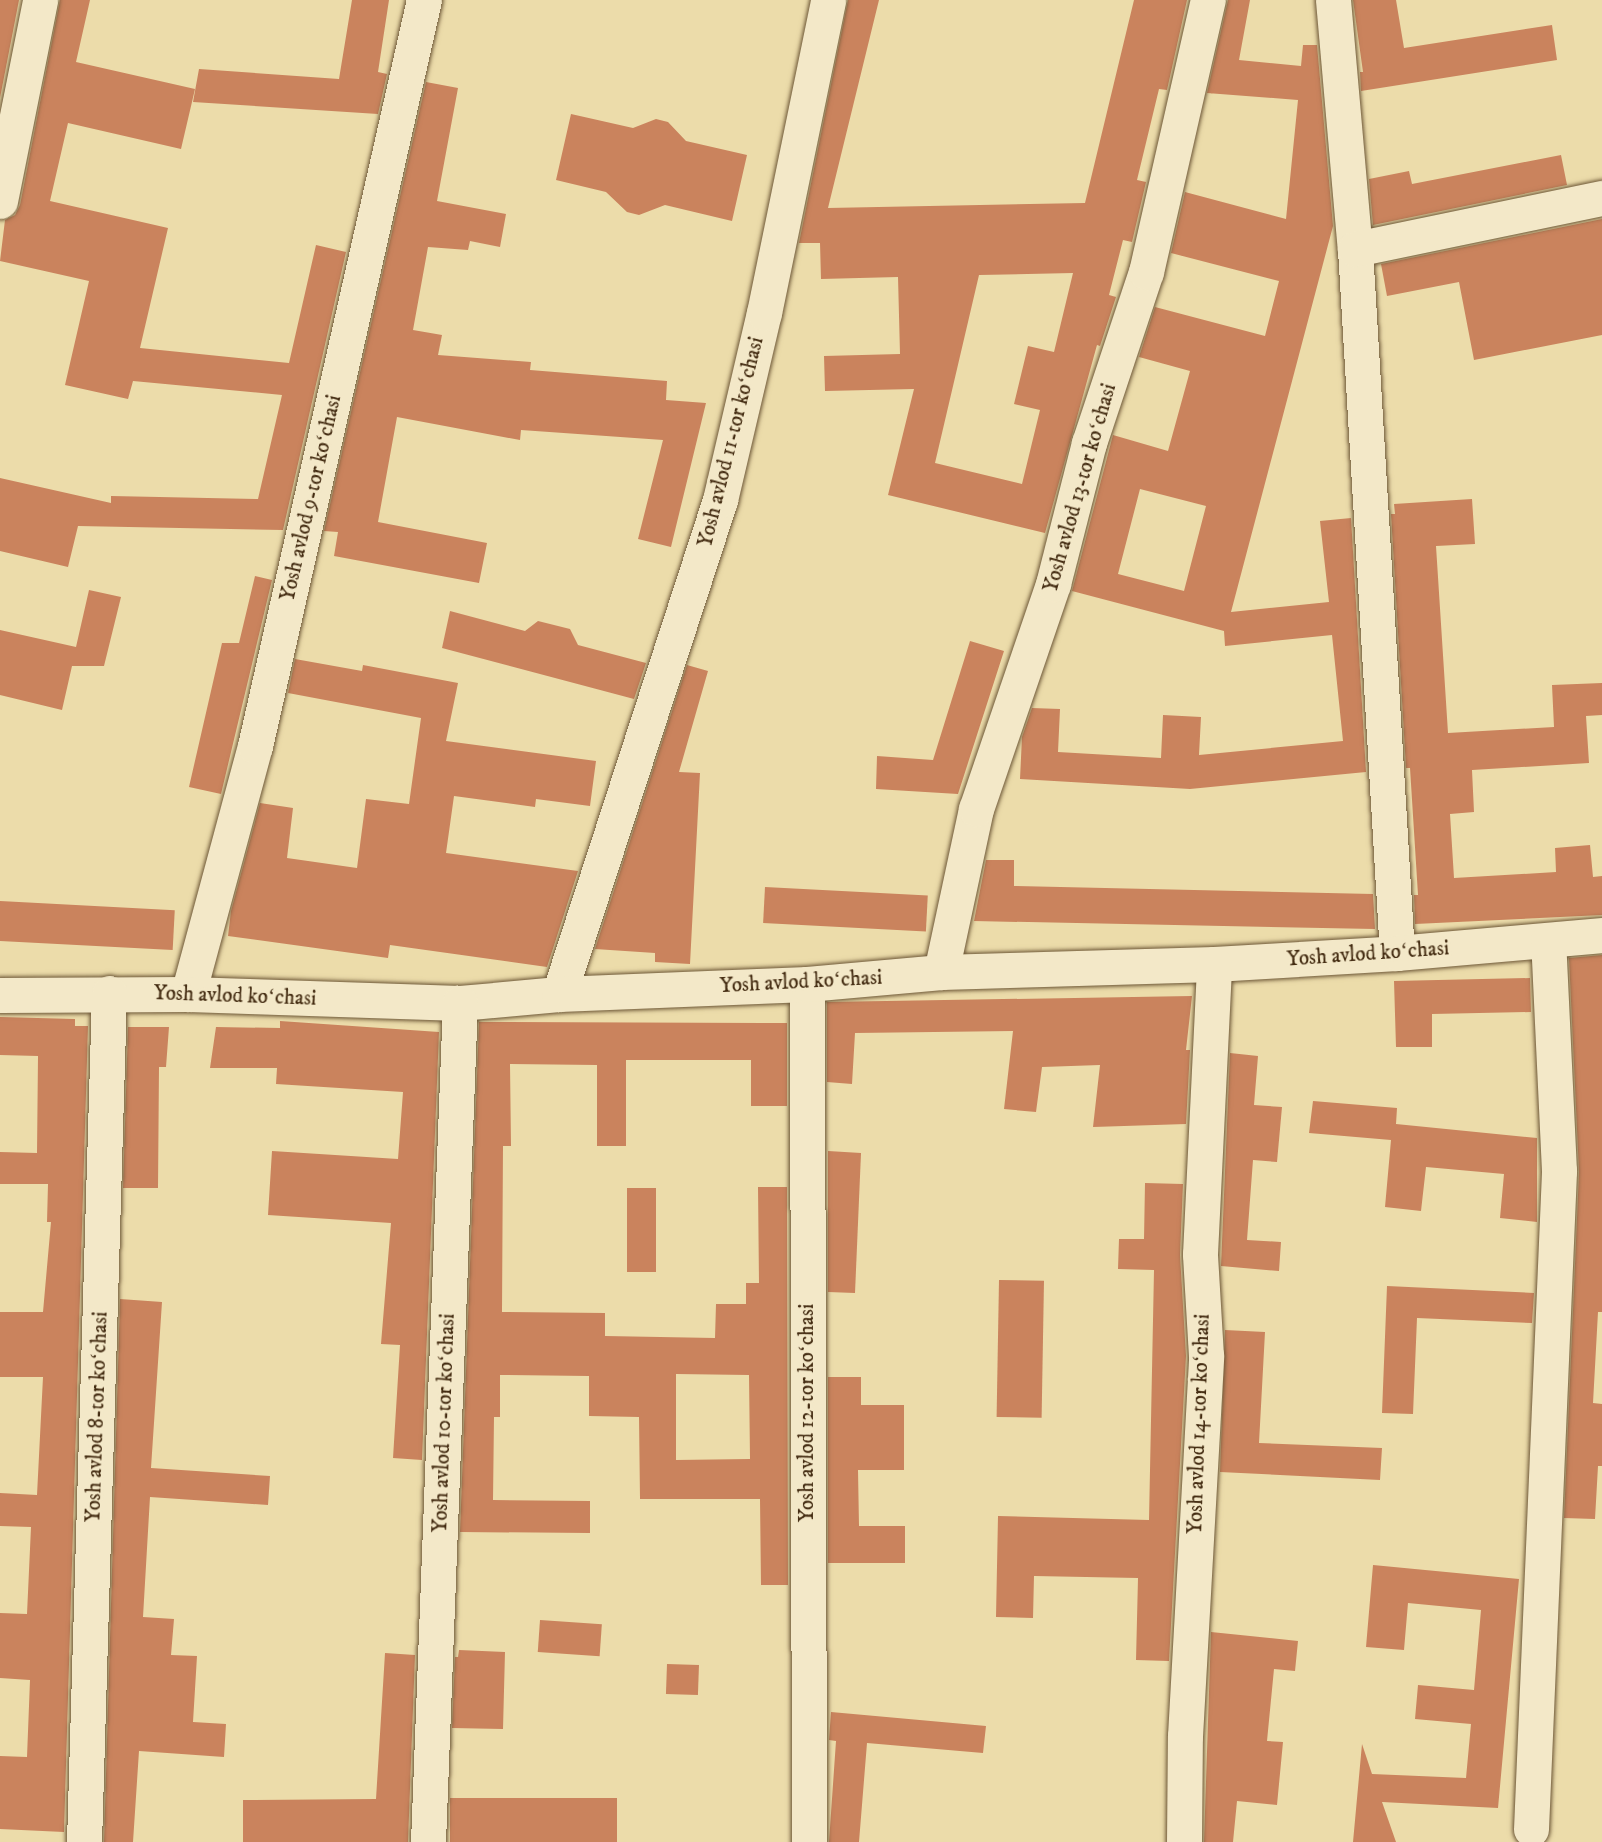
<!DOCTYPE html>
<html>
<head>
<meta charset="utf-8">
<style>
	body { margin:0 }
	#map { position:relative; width:1602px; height:1842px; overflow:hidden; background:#ecdcaa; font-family:"IM FELL DW Pica",serif }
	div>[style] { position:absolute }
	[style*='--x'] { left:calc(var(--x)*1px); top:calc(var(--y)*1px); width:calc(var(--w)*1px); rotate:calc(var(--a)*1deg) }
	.building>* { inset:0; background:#ca835d; transform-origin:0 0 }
	.roads { filter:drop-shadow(0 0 2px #6d5737) drop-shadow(0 0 2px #6d5737) }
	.minor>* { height:35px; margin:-17.5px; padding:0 17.5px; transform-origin:17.5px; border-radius:17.5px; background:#f3e8c8 }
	span { translate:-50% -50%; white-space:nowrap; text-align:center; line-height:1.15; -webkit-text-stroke:5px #f3e8c8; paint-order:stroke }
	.street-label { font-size:21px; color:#432b11 }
</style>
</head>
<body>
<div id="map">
	<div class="building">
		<div style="clip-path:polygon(0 0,19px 0,0 98px)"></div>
		<div style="clip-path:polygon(60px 0,90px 0,76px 62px,195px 89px,181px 149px,68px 123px,50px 201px,168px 228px,140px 348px,289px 363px,316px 245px,346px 252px,283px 530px,78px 526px,68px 567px,0 551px,0 478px,111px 503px,111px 496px,258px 499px,282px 395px,133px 381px,128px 399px,65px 385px,89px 281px,0 261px,5px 220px,15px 215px,20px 205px)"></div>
		<div style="clip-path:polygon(352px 0,389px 0,378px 72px,387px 74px,378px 114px,193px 102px,199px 69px,339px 79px)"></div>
		<div style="clip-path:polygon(evenodd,848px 0,879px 0,828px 208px,1085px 203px,1134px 0,1187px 0,1167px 90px,1159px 89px,1137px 180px,1146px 182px,1132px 242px,1123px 240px,1109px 295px,1116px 297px,1100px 346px,1097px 345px,1045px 533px,888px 495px,914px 389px,825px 391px,824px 356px,900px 354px,898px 277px,821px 279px,820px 243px,799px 243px,848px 0,1073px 273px,1054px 352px,1028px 346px,1014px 404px,1040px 410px,1022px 484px,935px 463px,979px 275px,1073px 273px)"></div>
		<div style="clip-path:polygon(evenodd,1228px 0,1250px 0,1239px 60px,1301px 66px,1303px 45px,1317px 45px,1333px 226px,1231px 612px,1329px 602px,1320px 521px,1351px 518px,1366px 772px,1190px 789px,1020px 779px,1022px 737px,1032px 708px,1060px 709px,1058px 752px,1161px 758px,1163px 715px,1201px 717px,1199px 755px,1343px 741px,1332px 635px,1225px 646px,1224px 631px,1072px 591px,1113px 435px,1168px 451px,1190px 371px,1139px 357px,1155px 307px,1265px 336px,1279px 281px,1171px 253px,1185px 192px,1286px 219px,1298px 100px,1207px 93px,1228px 0,1140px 489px,1206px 506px,1184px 591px,1118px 574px,1140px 489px)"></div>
		<div style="clip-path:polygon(1353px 0,1396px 0,1404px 48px,1552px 25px,1557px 60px,1361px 91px,1360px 72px,1363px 72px)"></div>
		<div style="clip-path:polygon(426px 82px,458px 88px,437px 201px,506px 214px,500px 247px,470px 241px,468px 250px,428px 247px,413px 330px,442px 335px,438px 355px,531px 362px,530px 370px,667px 381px,666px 400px,706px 403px,671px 547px,638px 539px,663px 440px,521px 430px,520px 440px,397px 417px,378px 522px,487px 543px,479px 583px,334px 556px,338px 532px,324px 531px)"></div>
		<div style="clip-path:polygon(571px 114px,633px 128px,656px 119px,668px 122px,686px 141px,747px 155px,732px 221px,665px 205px,639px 215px,627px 212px,606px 192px,556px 180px)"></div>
		<div style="clip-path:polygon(1561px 155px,1567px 185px,1373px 225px,1369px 179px,1409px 171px,1412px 184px)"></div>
		<div style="clip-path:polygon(1602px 219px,1602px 335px,1474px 360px,1459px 282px,1387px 296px,1381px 264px)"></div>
		<div style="clip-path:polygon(1472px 499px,1475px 544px,1436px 546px,1448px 733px,1554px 727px,1552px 685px,1602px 683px,1602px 715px,1586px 716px,1589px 763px,1472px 770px,1474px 812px,1450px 814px,1454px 878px,1556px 872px,1555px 848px,1590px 845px,1593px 877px,1602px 876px,1602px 915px,1415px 924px,1414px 895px,1418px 895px,1410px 768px,1406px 768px,1391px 514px,1395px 514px,1394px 504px)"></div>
		<div style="clip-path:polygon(255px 576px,272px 580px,221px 794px,189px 787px,222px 643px,239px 643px)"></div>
		<div style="clip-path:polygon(89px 590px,121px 597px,104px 666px,72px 666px,62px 710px,0 695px,0 630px,76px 647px)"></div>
		<div style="clip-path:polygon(450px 611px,525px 631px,538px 621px,570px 629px,578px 645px,646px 663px,634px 699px,442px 648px)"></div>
		<div style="clip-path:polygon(970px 641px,1004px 651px,958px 794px,876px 789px,877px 756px,933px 760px)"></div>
		<div style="clip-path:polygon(295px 659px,362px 671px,363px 665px,458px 683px,446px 741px,596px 761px,590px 806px,536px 799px,535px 807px,454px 796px,446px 853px,578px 871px,547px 967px,390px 945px,388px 958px,228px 936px,231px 911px,260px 803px,293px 808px,287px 858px,357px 868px,366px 799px,409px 804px,421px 718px,288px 693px)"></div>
		<div style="clip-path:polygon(687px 665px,708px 671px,679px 772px,700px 773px,690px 964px,655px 962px,655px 953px,595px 949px)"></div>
		<div style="clip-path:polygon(986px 860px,1014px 860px,1014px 886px,1373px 894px,1375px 929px,974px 921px)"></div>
		<div style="left:765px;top:887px;width:163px;height:36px;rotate:3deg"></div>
		<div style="left:0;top:901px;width:175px;height:40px;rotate:3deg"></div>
		<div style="clip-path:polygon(1602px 955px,1602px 1312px,1598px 1312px,1593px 1403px,1602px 1404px,1602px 1466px,1598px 1466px,1595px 1519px,1564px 1518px,1579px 1172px,1569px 958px)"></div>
		<div style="clip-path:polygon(1530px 978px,1531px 1012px,1432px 1014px,1432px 1047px,1396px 1047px,1394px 981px)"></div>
		<div style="clip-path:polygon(1192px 996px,1186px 1050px,1190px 1050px,1186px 1124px,1093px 1127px,1100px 1065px,1042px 1067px,1036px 1112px,1004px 1109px,1013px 1031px,855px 1033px,852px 1084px,827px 1082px,827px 1002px)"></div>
		<div style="clip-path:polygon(0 1017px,75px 1019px,75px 1026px,88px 1026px,64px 1832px,0 1829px,0 1756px,27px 1757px,30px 1680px,0 1678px,0 1613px,27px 1614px,31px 1527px,0 1526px,0 1493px,37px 1495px,43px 1377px,0 1377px,0 1312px,43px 1312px,51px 1222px,47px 1222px,48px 1184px,0 1184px,0 1152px,37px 1153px,38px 1056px,0 1055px)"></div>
		<div style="clip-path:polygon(280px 1021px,439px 1032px,422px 1460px,393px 1458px,400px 1345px,381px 1344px,391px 1223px,268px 1215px,272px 1151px,398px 1159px,403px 1092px,276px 1084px,277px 1068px,210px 1068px,216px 1027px,280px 1028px)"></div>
		<div style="clip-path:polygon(evenodd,479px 1022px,787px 1023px,787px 1106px,751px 1106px,751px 1060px,626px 1060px,626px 1146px,597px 1146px,597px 1065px,510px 1064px,511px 1146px,503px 1146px,502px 1312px,605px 1313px,605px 1336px,715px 1338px,716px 1304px,746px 1304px,746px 1283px,759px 1283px,758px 1187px,787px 1187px,788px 1585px,761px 1585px,760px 1499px,640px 1499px,639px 1417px,589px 1416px,589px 1376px,500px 1375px,500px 1417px,494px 1417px,493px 1500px,590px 1501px,590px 1533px,460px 1532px,479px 1022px,676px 1374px,749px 1375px,750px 1459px,676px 1460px,676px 1374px)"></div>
		<div style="clip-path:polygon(128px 1027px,169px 1027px,166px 1067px,159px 1067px,158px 1188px,123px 1188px)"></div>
		<div style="clip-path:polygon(1230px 1053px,1258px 1056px,1254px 1105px,1282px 1107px,1277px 1162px,1253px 1160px,1247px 1240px,1281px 1242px,1279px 1271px,1221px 1266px)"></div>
		<div style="clip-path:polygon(1313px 1101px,1397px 1108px,1396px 1124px,1537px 1138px,1537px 1222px,1500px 1218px,1504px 1174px,1426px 1167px,1421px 1211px,1385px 1207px,1391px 1140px,1309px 1133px)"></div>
		<div style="clip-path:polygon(828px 1151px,861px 1153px,855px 1293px,828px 1292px)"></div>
		<div style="clip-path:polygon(1145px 1183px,1183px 1184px,1180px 1255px,1186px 1356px,1169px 1661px,1136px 1660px,1138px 1578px,1034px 1576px,1033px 1618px,996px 1617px,998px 1516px,1149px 1520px,1154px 1270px,1118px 1269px,1119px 1239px,1144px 1239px)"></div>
		<div style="left:627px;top:1188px;width:29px;height:84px"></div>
		<div style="left:999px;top:1280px;width:45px;height:137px;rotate:1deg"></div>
		<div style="clip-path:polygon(1387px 1286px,1534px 1293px,1532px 1323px,1417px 1318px,1413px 1414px,1382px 1413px)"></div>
		<div style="clip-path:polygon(120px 1299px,162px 1302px,151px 1468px,270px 1476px,268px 1505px,150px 1497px,143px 1617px,174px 1619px,171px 1655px,197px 1656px,193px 1722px,226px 1724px,224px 1757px,139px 1751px,133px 1842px,104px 1842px)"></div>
		<div style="clip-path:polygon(1225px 1330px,1265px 1332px,1259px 1443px,1382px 1448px,1380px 1480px,1220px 1472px)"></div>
		<div style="clip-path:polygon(828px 1377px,861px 1377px,861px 1405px,904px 1405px,904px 1470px,858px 1470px,859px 1526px,905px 1526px,905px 1563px,828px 1563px)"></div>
		<div style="clip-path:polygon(1373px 1565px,1519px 1579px,1498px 1808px,1382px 1802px,1396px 1842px,1353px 1842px,1362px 1744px,1372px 1774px,1466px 1778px,1471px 1724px,1415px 1719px,1418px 1685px,1474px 1690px,1481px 1610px,1408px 1603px,1404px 1650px,1366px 1647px)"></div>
		<div style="left:540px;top:1620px;width:62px;height:32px;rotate:4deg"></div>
		<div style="clip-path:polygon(1211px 1632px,1298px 1641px,1295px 1671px,1274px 1669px,1267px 1741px,1283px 1742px,1277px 1805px,1237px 1801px,1233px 1842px,1204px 1842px)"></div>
		<div style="clip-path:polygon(459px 1650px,505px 1652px,503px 1729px,452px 1728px,455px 1657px,458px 1657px)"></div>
		<div style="clip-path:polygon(385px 1653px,415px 1655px,408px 1842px,243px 1842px,243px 1800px,376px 1799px)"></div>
		<div style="left:667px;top:1664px;width:32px;height:30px;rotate:2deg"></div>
		<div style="clip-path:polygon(831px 1712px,986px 1726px,983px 1753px,867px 1743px,859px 1842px,829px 1842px,836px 1741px,829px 1740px)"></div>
		<div style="left:450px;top:1798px;width:167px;height:44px"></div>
	</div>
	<div class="roads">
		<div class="minor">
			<div style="--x:1333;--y:0;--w:250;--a:85"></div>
			<div style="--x:1355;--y:249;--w:705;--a:86.59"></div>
			<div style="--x:0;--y:201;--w:205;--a:-78.7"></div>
			<div style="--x:1355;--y:249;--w:252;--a:-11.7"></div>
			<div style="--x:941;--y:972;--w:167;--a:-77.9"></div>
			<div style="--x:976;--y:809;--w:238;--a:-71.1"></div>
			<div style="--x:1053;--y:584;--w:146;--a:-75.7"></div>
			<div style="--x:1089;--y:443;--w:180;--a:-71.6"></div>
			<div style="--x:1146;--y:272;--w:279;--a:-77.2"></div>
			<div style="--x:807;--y:984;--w:858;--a:89.87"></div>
			<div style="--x:188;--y:994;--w:257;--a:-74.9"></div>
			<div style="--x:255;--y:746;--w:765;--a:-77.24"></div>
			<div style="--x:559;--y:994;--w:520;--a:-71.95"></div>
			<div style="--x:720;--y:500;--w:192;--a:-76.8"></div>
			<div style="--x:764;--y:313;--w:319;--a:-78.4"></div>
			<div style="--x:0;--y:995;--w:188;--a:-0.3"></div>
			<div style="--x:188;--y:994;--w:272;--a:1.9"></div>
			<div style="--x:460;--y:1003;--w:99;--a:-5.2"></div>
			<div style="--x:559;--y:994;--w:248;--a:-2.3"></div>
			<div style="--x:807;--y:984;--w:135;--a:-5.1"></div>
			<div style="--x:941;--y:972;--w:273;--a:-1.7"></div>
			<div style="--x:1214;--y:964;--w:183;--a:-3.4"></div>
			<div style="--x:1397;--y:953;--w:206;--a:-5"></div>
			<div style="--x:1531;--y:1829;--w:659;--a:-87.56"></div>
			<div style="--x:1559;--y:1171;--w:231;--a:-92.7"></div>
			<div style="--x:84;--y:1842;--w:849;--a:-88.31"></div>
			<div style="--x:428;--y:1842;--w:840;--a:-87.82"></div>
			<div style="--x:1184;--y:1842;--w:106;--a:-89.5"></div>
			<div style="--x:1185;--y:1736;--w:381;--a:-86.8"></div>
			<div style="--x:1206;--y:1356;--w:102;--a:-93.4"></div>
			<div style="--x:1200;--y:1254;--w:290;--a:-87.2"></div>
		</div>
	</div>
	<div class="street-label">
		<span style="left:731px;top:442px;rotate:-76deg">Yosh avlod 11-tor koʻchasi</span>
		<span style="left:1080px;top:488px;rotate:-74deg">Yosh avlod 13-tor koʻchasi</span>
		<span style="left:311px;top:498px;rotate:-77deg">Yosh avlod 9-tor koʻchasi</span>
		<span style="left:1368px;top:954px;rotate:-4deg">Yosh avlod koʻchasi</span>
		<span style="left:801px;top:982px;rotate:-3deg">Yosh avlod koʻchasi</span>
		<span style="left:235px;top:996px;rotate:2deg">Yosh avlod koʻchasi</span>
		<span style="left:807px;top:1413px;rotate:-90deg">Yosh avlod 12-tor koʻchasi</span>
		<span style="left:97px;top:1417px;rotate:-88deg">Yosh avlod 8-tor koʻchasi</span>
		<span style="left:444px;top:1423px;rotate:-88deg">Yosh avlod 10-tor koʻchasi</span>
		<span style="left:1199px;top:1424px;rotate:-88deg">Yosh avlod 14-tor koʻchasi</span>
	</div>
</div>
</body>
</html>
